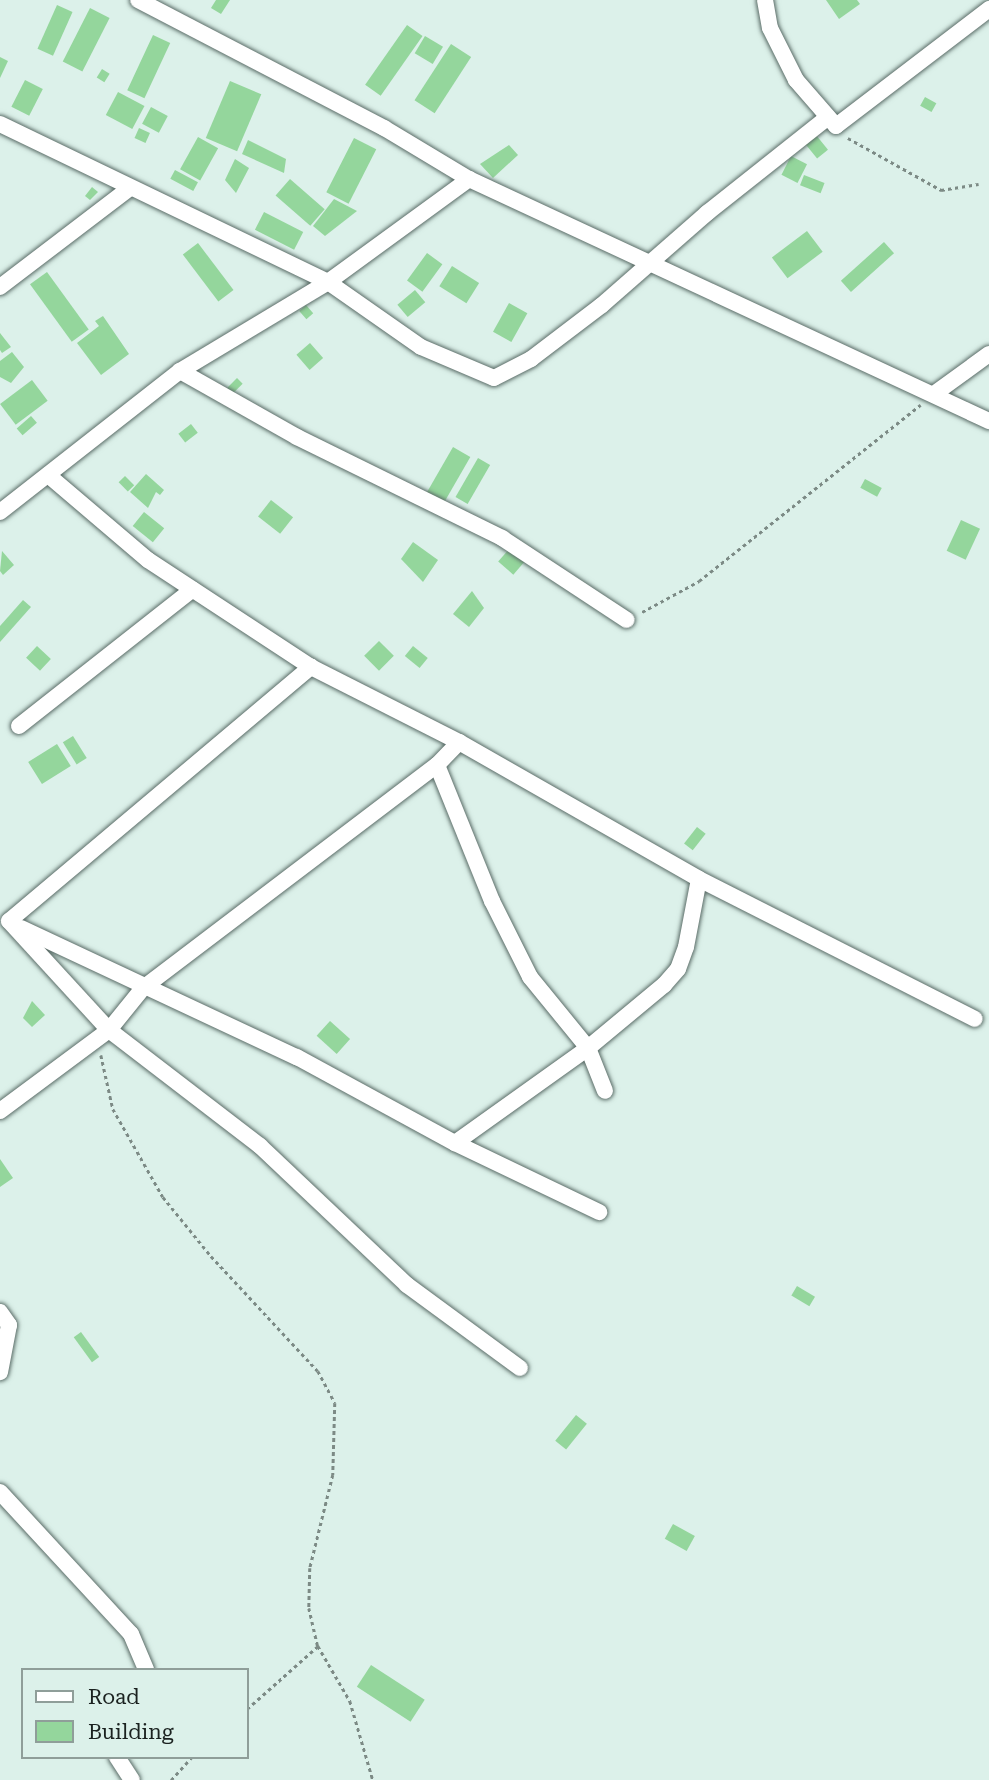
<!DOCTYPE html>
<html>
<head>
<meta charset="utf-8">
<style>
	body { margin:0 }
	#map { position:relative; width:989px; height:1780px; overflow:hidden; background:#dcf1ea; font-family:"Roboto Serif",serif }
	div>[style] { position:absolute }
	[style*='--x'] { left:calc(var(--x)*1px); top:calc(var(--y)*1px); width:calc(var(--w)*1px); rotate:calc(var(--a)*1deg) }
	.building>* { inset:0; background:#94d69c; transform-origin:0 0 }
	.path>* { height:2.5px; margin-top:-1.25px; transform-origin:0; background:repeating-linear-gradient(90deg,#7c8a85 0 3.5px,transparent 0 7px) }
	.roads { filter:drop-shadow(0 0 2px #5a6c67) drop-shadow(0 0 2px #5a6c67) }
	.minor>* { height:16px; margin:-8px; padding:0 8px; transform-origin:8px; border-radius:8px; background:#fff }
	span { translate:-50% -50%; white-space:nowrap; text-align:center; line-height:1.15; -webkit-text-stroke:5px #dcf1ea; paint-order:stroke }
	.legend { position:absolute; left:21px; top:1668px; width:228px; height:91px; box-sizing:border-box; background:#dcf1ea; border:2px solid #8f9e99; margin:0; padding:9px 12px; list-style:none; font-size:21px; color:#1b2220 }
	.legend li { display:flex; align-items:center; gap:14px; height:35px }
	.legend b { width:35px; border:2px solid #8f9e99 }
</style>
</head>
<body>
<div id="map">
	<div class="building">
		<div style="clip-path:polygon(216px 0,230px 0,221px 14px,211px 8px)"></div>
		<div style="clip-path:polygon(826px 0,857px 0,860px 4px,839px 19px)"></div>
		<div style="left:57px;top:5px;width:17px;height:48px;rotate:24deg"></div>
		<div style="left:90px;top:8px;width:22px;height:60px;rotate:27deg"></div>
		<div style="left:407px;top:25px;width:19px;height:73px;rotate:35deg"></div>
		<div style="left:153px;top:35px;width:19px;height:61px;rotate:25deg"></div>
		<div style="left:425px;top:36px;width:21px;height:20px;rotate:31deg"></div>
		<div style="left:451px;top:44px;width:24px;height:67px;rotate:33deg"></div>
		<div style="clip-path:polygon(0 57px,8px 61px,0 78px)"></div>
		<div style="left:102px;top:69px;width:9px;height:10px;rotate:32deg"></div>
		<div style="left:25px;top:80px;width:20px;height:30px;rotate:27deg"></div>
		<div style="left:230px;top:81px;width:34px;height:62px;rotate:23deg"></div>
		<div style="left:118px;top:92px;width:30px;height:26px;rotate:28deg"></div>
		<div style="left:925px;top:97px;width:13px;height:10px;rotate:29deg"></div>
		<div style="left:151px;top:107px;width:19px;height:19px;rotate:28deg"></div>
		<div style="left:139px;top:128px;width:12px;height:11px;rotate:24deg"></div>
		<div style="left:816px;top:135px;width:19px;height:14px;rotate:51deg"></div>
		<div style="left:198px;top:137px;width:23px;height:37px;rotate:29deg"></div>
		<div style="left:354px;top:138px;width:25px;height:61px;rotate:27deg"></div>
		<div style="clip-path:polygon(248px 140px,286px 159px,284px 173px,242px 154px)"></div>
		<div style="clip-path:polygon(509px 145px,518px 155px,493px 178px,480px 164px)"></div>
		<div style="left:791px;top:156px;width:18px;height:21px;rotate:27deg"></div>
		<div style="clip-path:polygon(235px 159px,249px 168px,236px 193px,225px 180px)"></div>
		<div style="left:175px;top:170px;width:26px;height:10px;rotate:28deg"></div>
		<div style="left:804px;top:175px;width:22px;height:11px;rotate:21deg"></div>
		<div style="left:290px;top:179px;width:46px;height:22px;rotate:41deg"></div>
		<div style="clip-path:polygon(92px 187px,98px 192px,90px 200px,85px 196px)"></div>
		<div style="clip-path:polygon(334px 199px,357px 211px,325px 236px,313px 226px)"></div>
		<div style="left:264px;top:212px;width:44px;height:20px;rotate:27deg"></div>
		<div style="left:807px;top:231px;width:26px;height:44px;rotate:53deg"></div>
		<div style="left:884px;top:242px;width:15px;height:58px;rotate:48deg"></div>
		<div style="left:198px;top:243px;width:59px;height:19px;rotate:53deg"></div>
		<div style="left:427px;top:253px;width:19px;height:34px;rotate:36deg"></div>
		<div style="left:452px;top:266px;width:32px;height:24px;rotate:32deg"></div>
		<div style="left:47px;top:272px;width:71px;height:21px;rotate:54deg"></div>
		<div style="left:415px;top:290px;width:16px;height:23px;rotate:50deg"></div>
		<div style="left:509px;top:303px;width:21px;height:33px;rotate:29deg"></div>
		<div style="left:306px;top:305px;width:11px;height:9px;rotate:49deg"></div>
		<div style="clip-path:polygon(103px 316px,129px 354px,101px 375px,77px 343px,99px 326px,95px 321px)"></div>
		<div style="clip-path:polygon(0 333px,11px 347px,2px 353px,0 350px)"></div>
		<div style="left:310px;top:343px;width:20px;height:18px;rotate:49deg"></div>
		<div style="clip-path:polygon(12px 352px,24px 367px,11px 383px,0 377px,0 361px)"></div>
		<div style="left:237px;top:378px;width:8px;height:14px;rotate:45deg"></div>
		<div style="left:32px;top:380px;width:26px;height:40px;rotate:53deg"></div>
		<div style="left:31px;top:416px;width:9px;height:19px;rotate:49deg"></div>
		<div style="left:191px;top:424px;width:11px;height:16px;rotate:52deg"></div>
		<div style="left:453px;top:447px;width:20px;height:53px;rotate:30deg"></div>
		<div style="left:478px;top:458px;width:14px;height:45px;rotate:30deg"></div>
		<div style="clip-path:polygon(146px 474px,164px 490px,160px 495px,156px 492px,148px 508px,130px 492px)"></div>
		<div style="left:125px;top:476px;width:13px;height:9px;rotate:45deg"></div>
		<div style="left:865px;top:479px;width:19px;height:10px;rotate:28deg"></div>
		<div style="left:271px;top:500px;width:28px;height:21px;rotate:38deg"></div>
		<div style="left:144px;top:512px;width:26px;height:18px;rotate:39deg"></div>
		<div style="left:961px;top:520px;width:21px;height:34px;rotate:25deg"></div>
		<div style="clip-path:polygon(413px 542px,438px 560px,423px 582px,401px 559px)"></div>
		<div style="left:510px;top:548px;width:20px;height:18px;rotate:41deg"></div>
		<div style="clip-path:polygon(2px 551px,14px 565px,3px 575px,0 571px)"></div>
		<div style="clip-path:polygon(472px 591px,484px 608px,469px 627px,453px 614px)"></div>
		<div style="clip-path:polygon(23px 600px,31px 607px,0 642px,0 626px)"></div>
		<div style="left:379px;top:641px;width:21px;height:21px;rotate:45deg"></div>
		<div style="left:37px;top:646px;width:19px;height:16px;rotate:43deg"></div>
		<div style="left:413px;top:646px;width:19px;height:13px;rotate:39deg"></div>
		<div style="left:73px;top:736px;width:26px;height:12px;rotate:58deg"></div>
		<div style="left:57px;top:744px;width:26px;height:34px;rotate:58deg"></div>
		<div style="left:697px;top:827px;width:11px;height:21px;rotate:38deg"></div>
		<div style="clip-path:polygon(32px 1001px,45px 1015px,32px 1027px,23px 1018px)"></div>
		<div style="left:330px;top:1021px;width:27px;height:20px;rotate:42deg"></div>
		<div style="clip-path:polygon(0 1159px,13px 1178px,0 1187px)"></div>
		<div style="left:797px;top:1286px;width:21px;height:11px;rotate:31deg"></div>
		<div style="left:81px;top:1332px;width:31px;height:9px;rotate:54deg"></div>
		<div style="left:576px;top:1415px;width:14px;height:33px;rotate:39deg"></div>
		<div style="left:673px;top:1524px;width:25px;height:17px;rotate:29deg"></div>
		<div style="left:371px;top:1665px;width:64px;height:26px;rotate:33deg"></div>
	</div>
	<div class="path">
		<div style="--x:848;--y:138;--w:107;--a:29.2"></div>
		<div style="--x:941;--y:190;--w:38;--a:-9"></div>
		<div style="--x:642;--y:612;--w:65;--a:-28.5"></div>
		<div style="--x:699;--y:581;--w:283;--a:-38.5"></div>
		<div style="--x:101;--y:1055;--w:55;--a:77.5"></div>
		<div style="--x:113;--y:1109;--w:101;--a:60.4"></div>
		<div style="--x:163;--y:1197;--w:76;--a:50.9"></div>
		<div style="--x:211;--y:1256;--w:157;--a:47.1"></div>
		<div style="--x:318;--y:1371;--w:36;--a:62"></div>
		<div style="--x:335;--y:1403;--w:72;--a:91.6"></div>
		<div style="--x:333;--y:1475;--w:96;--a:103.9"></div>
		<div style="--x:310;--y:1568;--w:40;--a:91.4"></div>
		<div style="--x:309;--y:1608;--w:39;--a:77"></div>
		<div style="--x:318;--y:1646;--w:64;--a:59.8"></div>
		<div style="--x:350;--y:1701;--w:82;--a:73.8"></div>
		<div style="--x:247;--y:1709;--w:95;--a:-41.6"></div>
		<div style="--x:171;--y:1780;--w:31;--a:-48"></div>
	</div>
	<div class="roads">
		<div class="minor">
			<div style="--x:765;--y:0;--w:28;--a:80"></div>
			<div style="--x:770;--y:28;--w:58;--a:63.4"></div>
			<div style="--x:796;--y:80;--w:61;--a:49"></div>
			<div style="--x:836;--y:126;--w:193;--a:-37.4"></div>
			<div style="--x:0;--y:124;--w:364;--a:25.7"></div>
			<div style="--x:328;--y:282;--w:113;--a:35"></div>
			<div style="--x:421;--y:347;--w:79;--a:23"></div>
			<div style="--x:494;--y:378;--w:42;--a:-27.2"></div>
			<div style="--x:531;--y:359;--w:89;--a:-37.3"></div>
			<div style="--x:602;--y:305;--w:140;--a:-41.2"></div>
			<div style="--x:707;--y:213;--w:154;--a:-38.4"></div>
			<div style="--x:469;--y:179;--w:574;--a:24.96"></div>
			<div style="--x:0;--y:287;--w:163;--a:-37.3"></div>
			<div style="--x:180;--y:371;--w:134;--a:29.4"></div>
			<div style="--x:297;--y:437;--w:229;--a:26.2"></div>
			<div style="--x:502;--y:538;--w:149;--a:33.3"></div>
			<div style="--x:934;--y:394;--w:68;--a:-36"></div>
			<div style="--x:48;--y:475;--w:131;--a:40.4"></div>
			<div style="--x:148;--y:560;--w:195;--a:33.3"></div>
			<div style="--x:311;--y:667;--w:166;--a:26.9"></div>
			<div style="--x:459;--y:742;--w:276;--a:29.7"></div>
			<div style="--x:699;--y:879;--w:309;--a:26.9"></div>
			<div style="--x:0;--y:512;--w:229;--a:-38.1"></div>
			<div style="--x:180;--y:371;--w:173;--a:-31"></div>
			<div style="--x:328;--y:282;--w:175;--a:-36.1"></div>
			<div style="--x:469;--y:179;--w:99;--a:-149"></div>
			<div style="--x:384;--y:128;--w:277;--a:-152.5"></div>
			<div style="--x:19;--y:726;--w:221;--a:-38.2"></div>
			<div style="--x:437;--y:765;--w:147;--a:68"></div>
			<div style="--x:492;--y:901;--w:85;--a:63.4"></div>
			<div style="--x:530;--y:977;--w:92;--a:50.8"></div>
			<div style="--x:588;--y:1048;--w:46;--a:68.4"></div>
			<div style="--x:9;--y:921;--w:148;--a:47.5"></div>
			<div style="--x:109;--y:1030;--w:190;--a:37.5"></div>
			<div style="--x:260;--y:1146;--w:202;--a:43.4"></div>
			<div style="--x:407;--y:1285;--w:140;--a:36.3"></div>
			<div style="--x:9;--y:921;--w:395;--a:-40.1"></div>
			<div style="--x:21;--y:928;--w:305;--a:25.1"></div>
			<div style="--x:297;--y:1057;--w:180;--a:28.6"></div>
			<div style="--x:455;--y:1143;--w:160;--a:25.6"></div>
			<div style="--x:0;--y:1111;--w:136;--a:-36.6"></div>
			<div style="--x:109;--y:1030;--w:54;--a:-51"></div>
			<div style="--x:143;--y:988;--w:369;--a:-37.2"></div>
			<div style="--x:437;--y:765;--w:32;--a:-46"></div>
			<div style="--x:455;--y:1143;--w:163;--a:-35.5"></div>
			<div style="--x:588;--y:1048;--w:99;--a:-39.7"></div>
			<div style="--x:664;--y:985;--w:21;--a:-49"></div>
			<div style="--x:678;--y:969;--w:23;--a:-70"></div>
			<div style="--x:686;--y:947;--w:69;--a:-79.2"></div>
			<div style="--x:0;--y:1312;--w:16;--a:55"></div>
			<div style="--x:9;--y:1325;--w:48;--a:100.8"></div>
			<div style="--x:0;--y:1492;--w:193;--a:47.3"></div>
			<div style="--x:131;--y:1634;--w:39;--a:67"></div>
			<div style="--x:117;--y:1757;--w:27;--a:57"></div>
		</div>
	</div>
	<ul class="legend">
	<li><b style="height:9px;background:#fff"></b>Road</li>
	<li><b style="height:19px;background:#94d69c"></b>Building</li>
	</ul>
</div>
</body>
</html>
